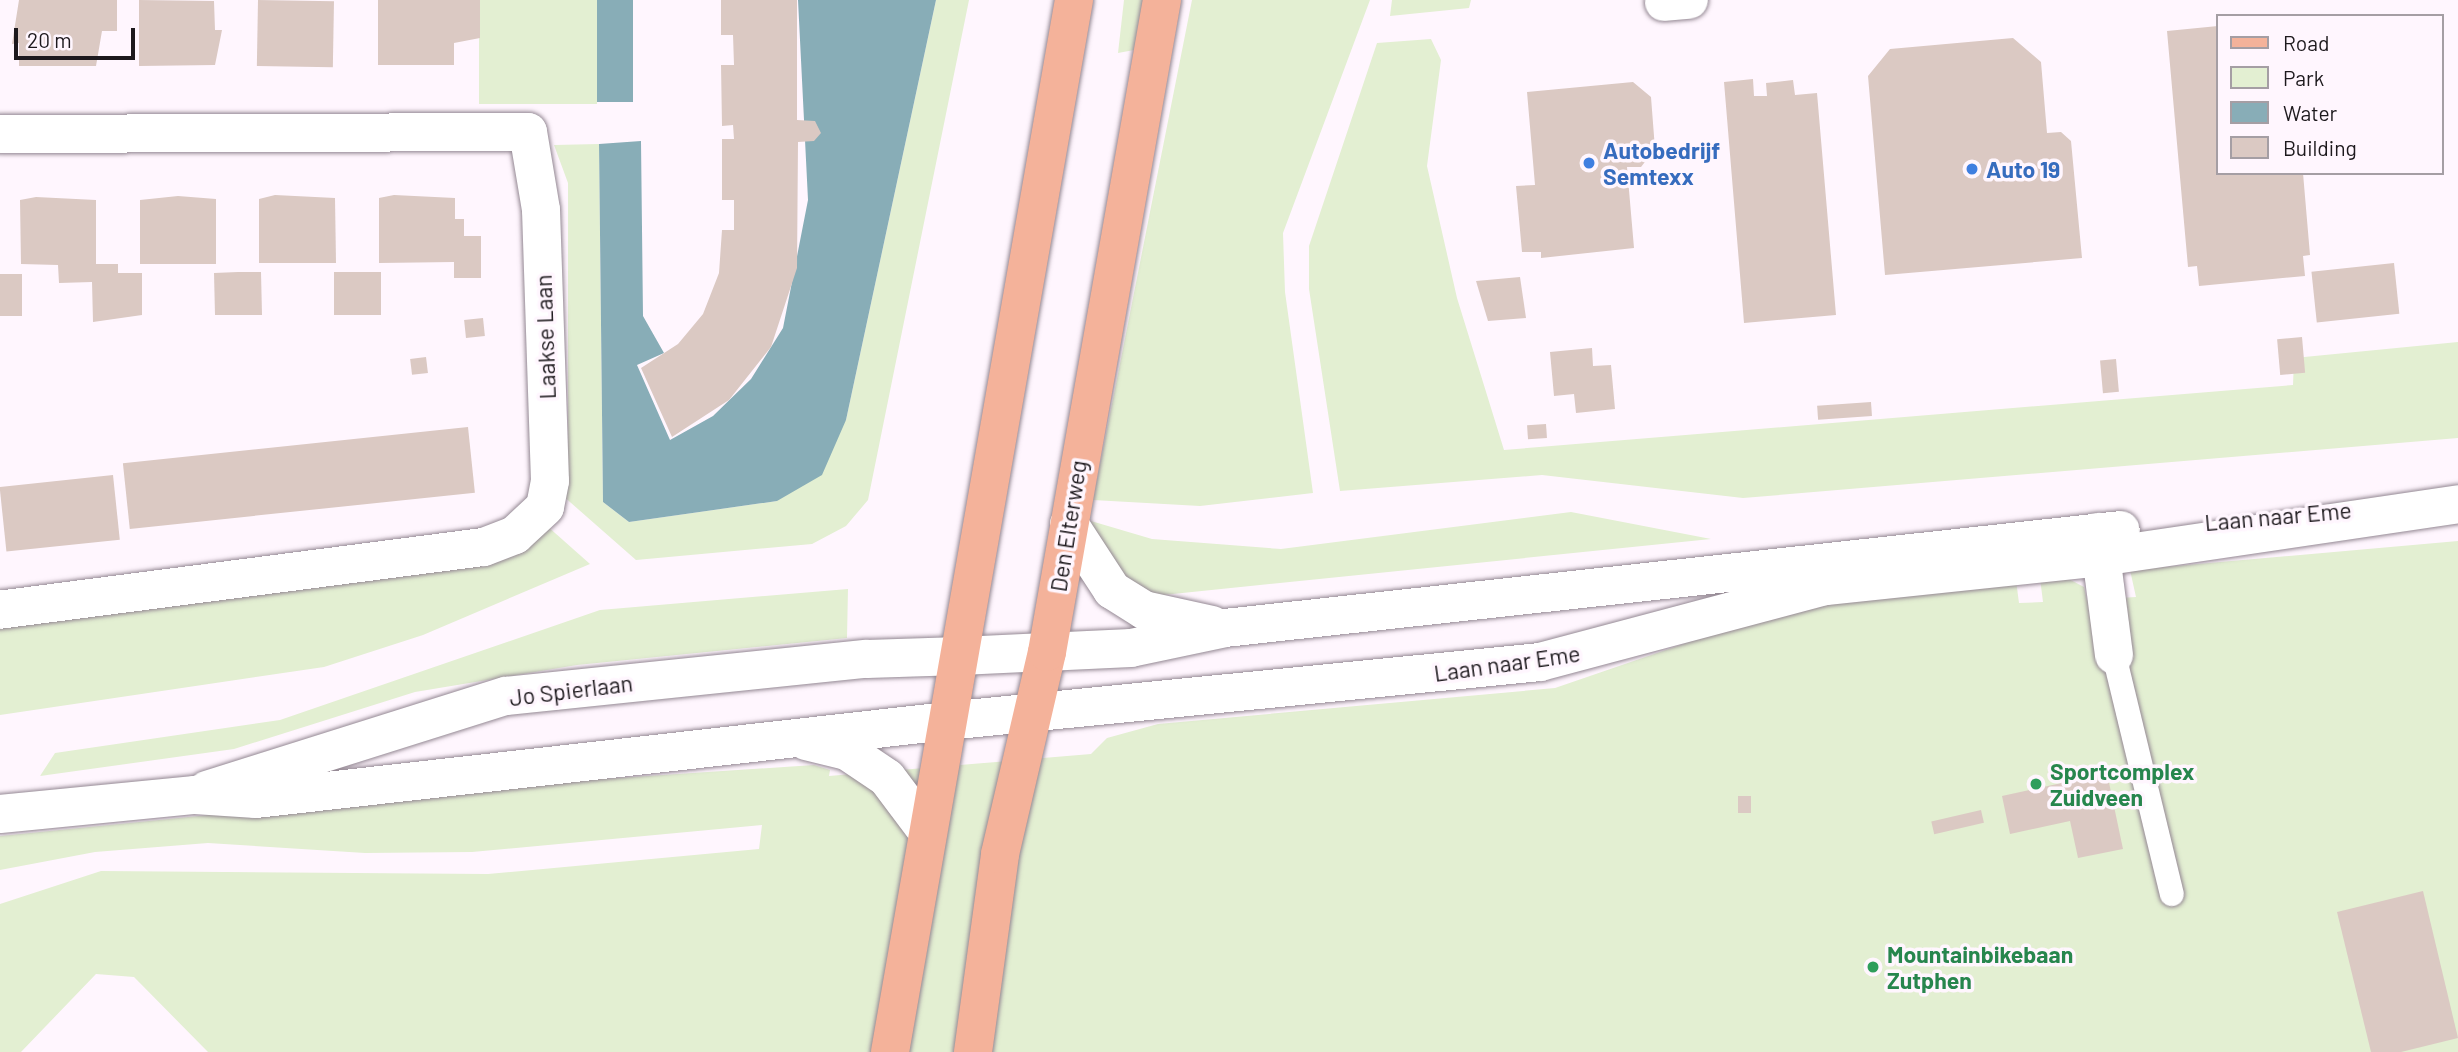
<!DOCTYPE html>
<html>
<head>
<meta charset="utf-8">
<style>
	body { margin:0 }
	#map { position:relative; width:2458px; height:1052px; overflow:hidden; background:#fff6fe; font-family:Barlow,sans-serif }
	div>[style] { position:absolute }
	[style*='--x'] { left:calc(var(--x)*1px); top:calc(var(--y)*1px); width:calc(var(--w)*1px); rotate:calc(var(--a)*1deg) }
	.green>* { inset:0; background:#e3efd2; transform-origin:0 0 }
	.water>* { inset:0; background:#88adb7; transform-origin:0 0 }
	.building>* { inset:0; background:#dbc9c3; transform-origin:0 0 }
	.roads { filter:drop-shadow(0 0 2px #948893) drop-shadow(0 0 2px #948893) }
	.lane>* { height:24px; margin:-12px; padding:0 12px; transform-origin:12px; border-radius:12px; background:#fff }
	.street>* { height:38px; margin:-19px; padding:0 19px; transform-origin:19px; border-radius:19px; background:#fff }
	.secondary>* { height:38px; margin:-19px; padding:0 19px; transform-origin:19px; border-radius:19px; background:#fff }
	.primary>* { height:38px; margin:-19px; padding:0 19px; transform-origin:19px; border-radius:19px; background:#f4b29a }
	.dots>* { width:19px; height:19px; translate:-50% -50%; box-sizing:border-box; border:4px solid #fff6fe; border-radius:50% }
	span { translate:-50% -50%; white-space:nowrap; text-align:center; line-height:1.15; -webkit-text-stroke:7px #fff6fe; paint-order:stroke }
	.shop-label { font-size:23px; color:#366cbe; font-weight:700 }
	.left { translate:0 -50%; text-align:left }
	.street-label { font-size:23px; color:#1d191d }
	.leisure-label { font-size:23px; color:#27864d; font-weight:700 }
	.legend { position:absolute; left:2216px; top:14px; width:228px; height:161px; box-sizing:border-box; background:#fff6fe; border:2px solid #a59ea4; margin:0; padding:9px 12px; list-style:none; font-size:21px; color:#1d191d }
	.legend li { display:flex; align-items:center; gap:14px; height:35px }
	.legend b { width:35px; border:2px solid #a59ea4 }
	.scale { position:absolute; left:14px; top:28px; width:121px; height:32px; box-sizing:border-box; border:4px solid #1d191d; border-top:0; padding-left:9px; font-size:21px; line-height:24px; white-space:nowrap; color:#1d191d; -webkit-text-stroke:5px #fff6fe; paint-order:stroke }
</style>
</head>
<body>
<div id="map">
	<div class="green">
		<div style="left:479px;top:0;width:118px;height:104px"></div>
		<div style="clip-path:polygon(936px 0,969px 0,868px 500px,846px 526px,812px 544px,636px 560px,562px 495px,568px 476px,568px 183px,554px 145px,599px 144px,603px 502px,629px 522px,777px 501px,846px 420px)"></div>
		<div style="clip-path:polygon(1124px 0,1143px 0,1134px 50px,1118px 53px)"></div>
		<div style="clip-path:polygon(1192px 0,1370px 0,1283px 233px,1285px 292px,1313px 493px,1200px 506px,1093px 500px)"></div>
		<div style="clip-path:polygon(1392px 0,1471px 0,1469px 8px,1390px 16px)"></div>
		<div style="clip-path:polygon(1431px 39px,1441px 60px,1427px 166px,1457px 298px,1504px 450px,2293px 385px,2294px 358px,2458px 342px,2458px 438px,1743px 498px,1542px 475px,1340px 491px,1309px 289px,1309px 246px,1377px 43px)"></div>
		<div style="clip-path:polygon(1571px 512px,1711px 539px,1163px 595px,1135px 594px,1094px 540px,1091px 521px,1152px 539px,1281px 549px)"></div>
		<div style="clip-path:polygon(546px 525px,590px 564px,423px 635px,324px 667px,0 715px,0 627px)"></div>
		<div style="clip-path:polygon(2458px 541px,2458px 1052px,208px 1052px,134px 977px,96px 974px,21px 1052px,0 1052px,0 904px,101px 871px,488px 874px,759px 849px,762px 825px,472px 852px,365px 853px,208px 843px,95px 852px,0 870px,0 836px,495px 786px,814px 765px,830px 770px,829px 776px,1091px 754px,1107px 738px,1158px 724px,1555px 688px,1794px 606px,2016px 580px,2019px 603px,2043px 602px,2040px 578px,2063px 576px,2084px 587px,2087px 600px,2136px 597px,2130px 570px)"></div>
		<div style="clip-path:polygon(848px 589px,847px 638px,577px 665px,415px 692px,234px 749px,40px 776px,55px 753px,280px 720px,600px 610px)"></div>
	</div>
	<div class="water">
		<div style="left:597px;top:0;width:36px;height:102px"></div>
		<div style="clip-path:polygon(798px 0,936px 0,846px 420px,822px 475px,777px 501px,629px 522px,603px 502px,599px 144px,641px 141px,643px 316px,664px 353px,637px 365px,670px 440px,713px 416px,751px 379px,783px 328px,808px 200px)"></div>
	</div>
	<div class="building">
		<div style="clip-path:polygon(19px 0,117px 0,117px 31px,102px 31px,96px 66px,19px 66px,19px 43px,12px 44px)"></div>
		<div style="clip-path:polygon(139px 0,214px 1px,215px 30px,222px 30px,215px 65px,139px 66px)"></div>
		<div style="left:258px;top:0;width:76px;height:66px;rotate:1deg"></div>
		<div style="clip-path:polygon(378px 0,480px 0,480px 38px,454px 43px,454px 65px,378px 65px)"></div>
		<div style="clip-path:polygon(721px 0,797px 0,797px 120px,815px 121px,821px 133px,814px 141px,798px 142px,797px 268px,771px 347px,729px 400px,672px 437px,641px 368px,678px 344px,703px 314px,719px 273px,722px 230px,734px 230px,734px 200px,722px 200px,722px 139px,734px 139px,733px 125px,722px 126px,721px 65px,734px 65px,733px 35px,721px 35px)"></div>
		<div style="clip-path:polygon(2218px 26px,2218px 173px,2303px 173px,2310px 255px,2303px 256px,2305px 276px,2199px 286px,2197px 266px,2188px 267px,2167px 31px)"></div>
		<div style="clip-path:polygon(2013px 38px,2041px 62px,2047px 133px,2061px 132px,2071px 141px,2082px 258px,1885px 275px,1868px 76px,1890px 49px)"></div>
		<div style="clip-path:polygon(1753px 79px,1754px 96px,1767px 96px,1766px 83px,1793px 80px,1795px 95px,1817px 93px,1836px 315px,1744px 323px,1724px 82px)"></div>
		<div style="clip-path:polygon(1633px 82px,1651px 97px,1655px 149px,1641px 167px,1627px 167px,1634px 248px,1541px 258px,1541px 252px,1522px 252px,1516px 186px,1535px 185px,1527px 92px)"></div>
		<div style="clip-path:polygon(275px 195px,335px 198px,336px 263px,259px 263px,259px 199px)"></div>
		<div style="clip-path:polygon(394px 195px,455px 198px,455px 219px,464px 219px,464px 236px,481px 236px,481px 278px,454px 278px,454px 262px,379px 263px,379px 198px)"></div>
		<div style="clip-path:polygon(178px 196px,216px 199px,216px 264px,140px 264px,140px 200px)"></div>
		<div style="clip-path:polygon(36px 197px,96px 200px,96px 264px,118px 264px,118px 273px,142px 273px,142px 315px,93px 322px,92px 282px,59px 283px,58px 265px,21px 264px,20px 200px)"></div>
		<div style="left:2394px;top:263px;width:51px;height:83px;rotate:84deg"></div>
		<div style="clip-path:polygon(238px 272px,261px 272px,262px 315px,215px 315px,214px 273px)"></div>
		<div style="left:334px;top:272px;width:47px;height:43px"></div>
		<div style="left:0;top:274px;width:22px;height:42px"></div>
		<div style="clip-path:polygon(1520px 277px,1526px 318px,1488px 321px,1476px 281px)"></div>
		<div style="left:483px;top:318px;width:18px;height:19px;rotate:84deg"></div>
		<div style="left:2302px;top:337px;width:36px;height:25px;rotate:85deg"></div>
		<div style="clip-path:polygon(1592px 348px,1593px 366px,1611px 365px,1615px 409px,1576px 413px,1574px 394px,1554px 396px,1550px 352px)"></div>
		<div style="left:426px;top:357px;width:16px;height:16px;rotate:83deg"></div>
		<div style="left:2116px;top:359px;width:33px;height:16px;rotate:85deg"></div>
		<div style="left:1871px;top:402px;width:14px;height:54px;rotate:86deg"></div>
		<div style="left:1546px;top:424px;width:14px;height:19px;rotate:86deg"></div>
		<div style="left:468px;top:427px;width:66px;height:347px;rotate:84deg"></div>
		<div style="left:113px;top:475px;width:65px;height:114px;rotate:84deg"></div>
		<div style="clip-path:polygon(2107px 773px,2123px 849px,2078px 858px,2070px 821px,2010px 834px,2002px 796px)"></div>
		<div style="left:1738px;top:796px;width:13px;height:17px"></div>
		<div style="left:1981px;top:810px;width:13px;height:51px;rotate:77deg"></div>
		<div style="clip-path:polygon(2423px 891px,2458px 1038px,2401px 1052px,2371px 1052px,2337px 912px)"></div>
	</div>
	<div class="roads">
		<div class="lane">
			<div style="--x:2114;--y:655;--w:246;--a:76.4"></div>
		</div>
		<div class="street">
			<div style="--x:1664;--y:2;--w:25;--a:-5"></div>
			<div style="--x:0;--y:134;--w:528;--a:-0.22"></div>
			<div style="--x:528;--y:132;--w:79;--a:80.5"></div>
			<div style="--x:541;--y:210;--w:271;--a:88.1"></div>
			<div style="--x:550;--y:481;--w:26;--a:101"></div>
			<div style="--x:545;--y:507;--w:41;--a:137"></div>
			<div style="--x:515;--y:535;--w:34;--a:159"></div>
			<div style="--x:483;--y:547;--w:487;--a:172.6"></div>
			<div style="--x:2098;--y:532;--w:124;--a:82.6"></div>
			<div style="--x:806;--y:741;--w:42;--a:13.7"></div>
			<div style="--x:847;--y:751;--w:48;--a:34"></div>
			<div style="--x:887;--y:778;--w:65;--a:53.1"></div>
			<div style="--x:207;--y:790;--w:313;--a:-17.5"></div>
			<div style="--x:506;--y:696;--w:363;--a:-5.9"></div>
			<div style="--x:867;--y:659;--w:93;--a:-1.8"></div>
			<div style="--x:0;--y:814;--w:196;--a:-5.6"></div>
			<div style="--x:195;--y:795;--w:61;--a:3.8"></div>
			<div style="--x:256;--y:799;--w:695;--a:-6.44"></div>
		</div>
		<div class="secondary">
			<div style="--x:1069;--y:524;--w:79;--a:56.9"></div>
			<div style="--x:1112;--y:590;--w:38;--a:32"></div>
			<div style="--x:1144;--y:610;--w:70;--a:12.4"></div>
			<div style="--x:960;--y:656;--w:171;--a:-2.7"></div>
			<div style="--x:1131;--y:648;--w:96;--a:-12"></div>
			<div style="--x:1225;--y:628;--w:901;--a:-6.24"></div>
			<div style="--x:947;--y:721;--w:596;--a:-5.68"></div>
			<div style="--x:1540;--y:662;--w:296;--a:-14.9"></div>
			<div style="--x:1826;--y:586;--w:277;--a:-6"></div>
			<div style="--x:2101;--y:557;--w:361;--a:-8.4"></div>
		</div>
		<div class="primary">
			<div style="--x:890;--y:1052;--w:1068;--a:-80.08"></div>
			<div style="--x:973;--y:1052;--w:200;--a:-82.2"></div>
			<div style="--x:1000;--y:854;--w:207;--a:-76.9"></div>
			<div style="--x:1047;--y:652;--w:662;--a:-80"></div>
		</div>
	</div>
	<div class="dots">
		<div style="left:1589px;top:163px;background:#3f7fe0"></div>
		<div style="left:1972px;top:169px;background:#3f7fe0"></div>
		<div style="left:2036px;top:784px;background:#2e9e5b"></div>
		<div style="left:1873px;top:967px;background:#2e9e5b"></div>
	</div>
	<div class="shop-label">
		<span class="left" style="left:1603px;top:163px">Autobedrijf<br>Semtexx</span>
		<span class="left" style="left:1986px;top:169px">Auto 19</span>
	</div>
	<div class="street-label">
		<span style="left:545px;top:337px;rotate:-92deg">Laakse Laan</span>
		<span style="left:2278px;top:516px;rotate:-5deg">Laan naar Eme</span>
		<span style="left:1068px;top:526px;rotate:-81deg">Den Elterweg</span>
		<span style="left:1507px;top:663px;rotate:-8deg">Laan naar Eme</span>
		<span style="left:571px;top:690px;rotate:-7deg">Jo Spierlaan</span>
	</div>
	<div class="leisure-label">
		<span class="left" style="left:2050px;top:784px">Sportcomplex<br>Zuidveen</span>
		<span class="left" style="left:1887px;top:967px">Mountainbikebaan<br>Zutphen</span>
	</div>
	<ul class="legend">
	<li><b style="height:9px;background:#f4b29a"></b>Road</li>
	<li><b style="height:19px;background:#e3efd2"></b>Park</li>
	<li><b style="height:19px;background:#88adb7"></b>Water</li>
	<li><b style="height:19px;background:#dbc9c3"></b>Building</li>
	</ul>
	<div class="scale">20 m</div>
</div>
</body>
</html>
